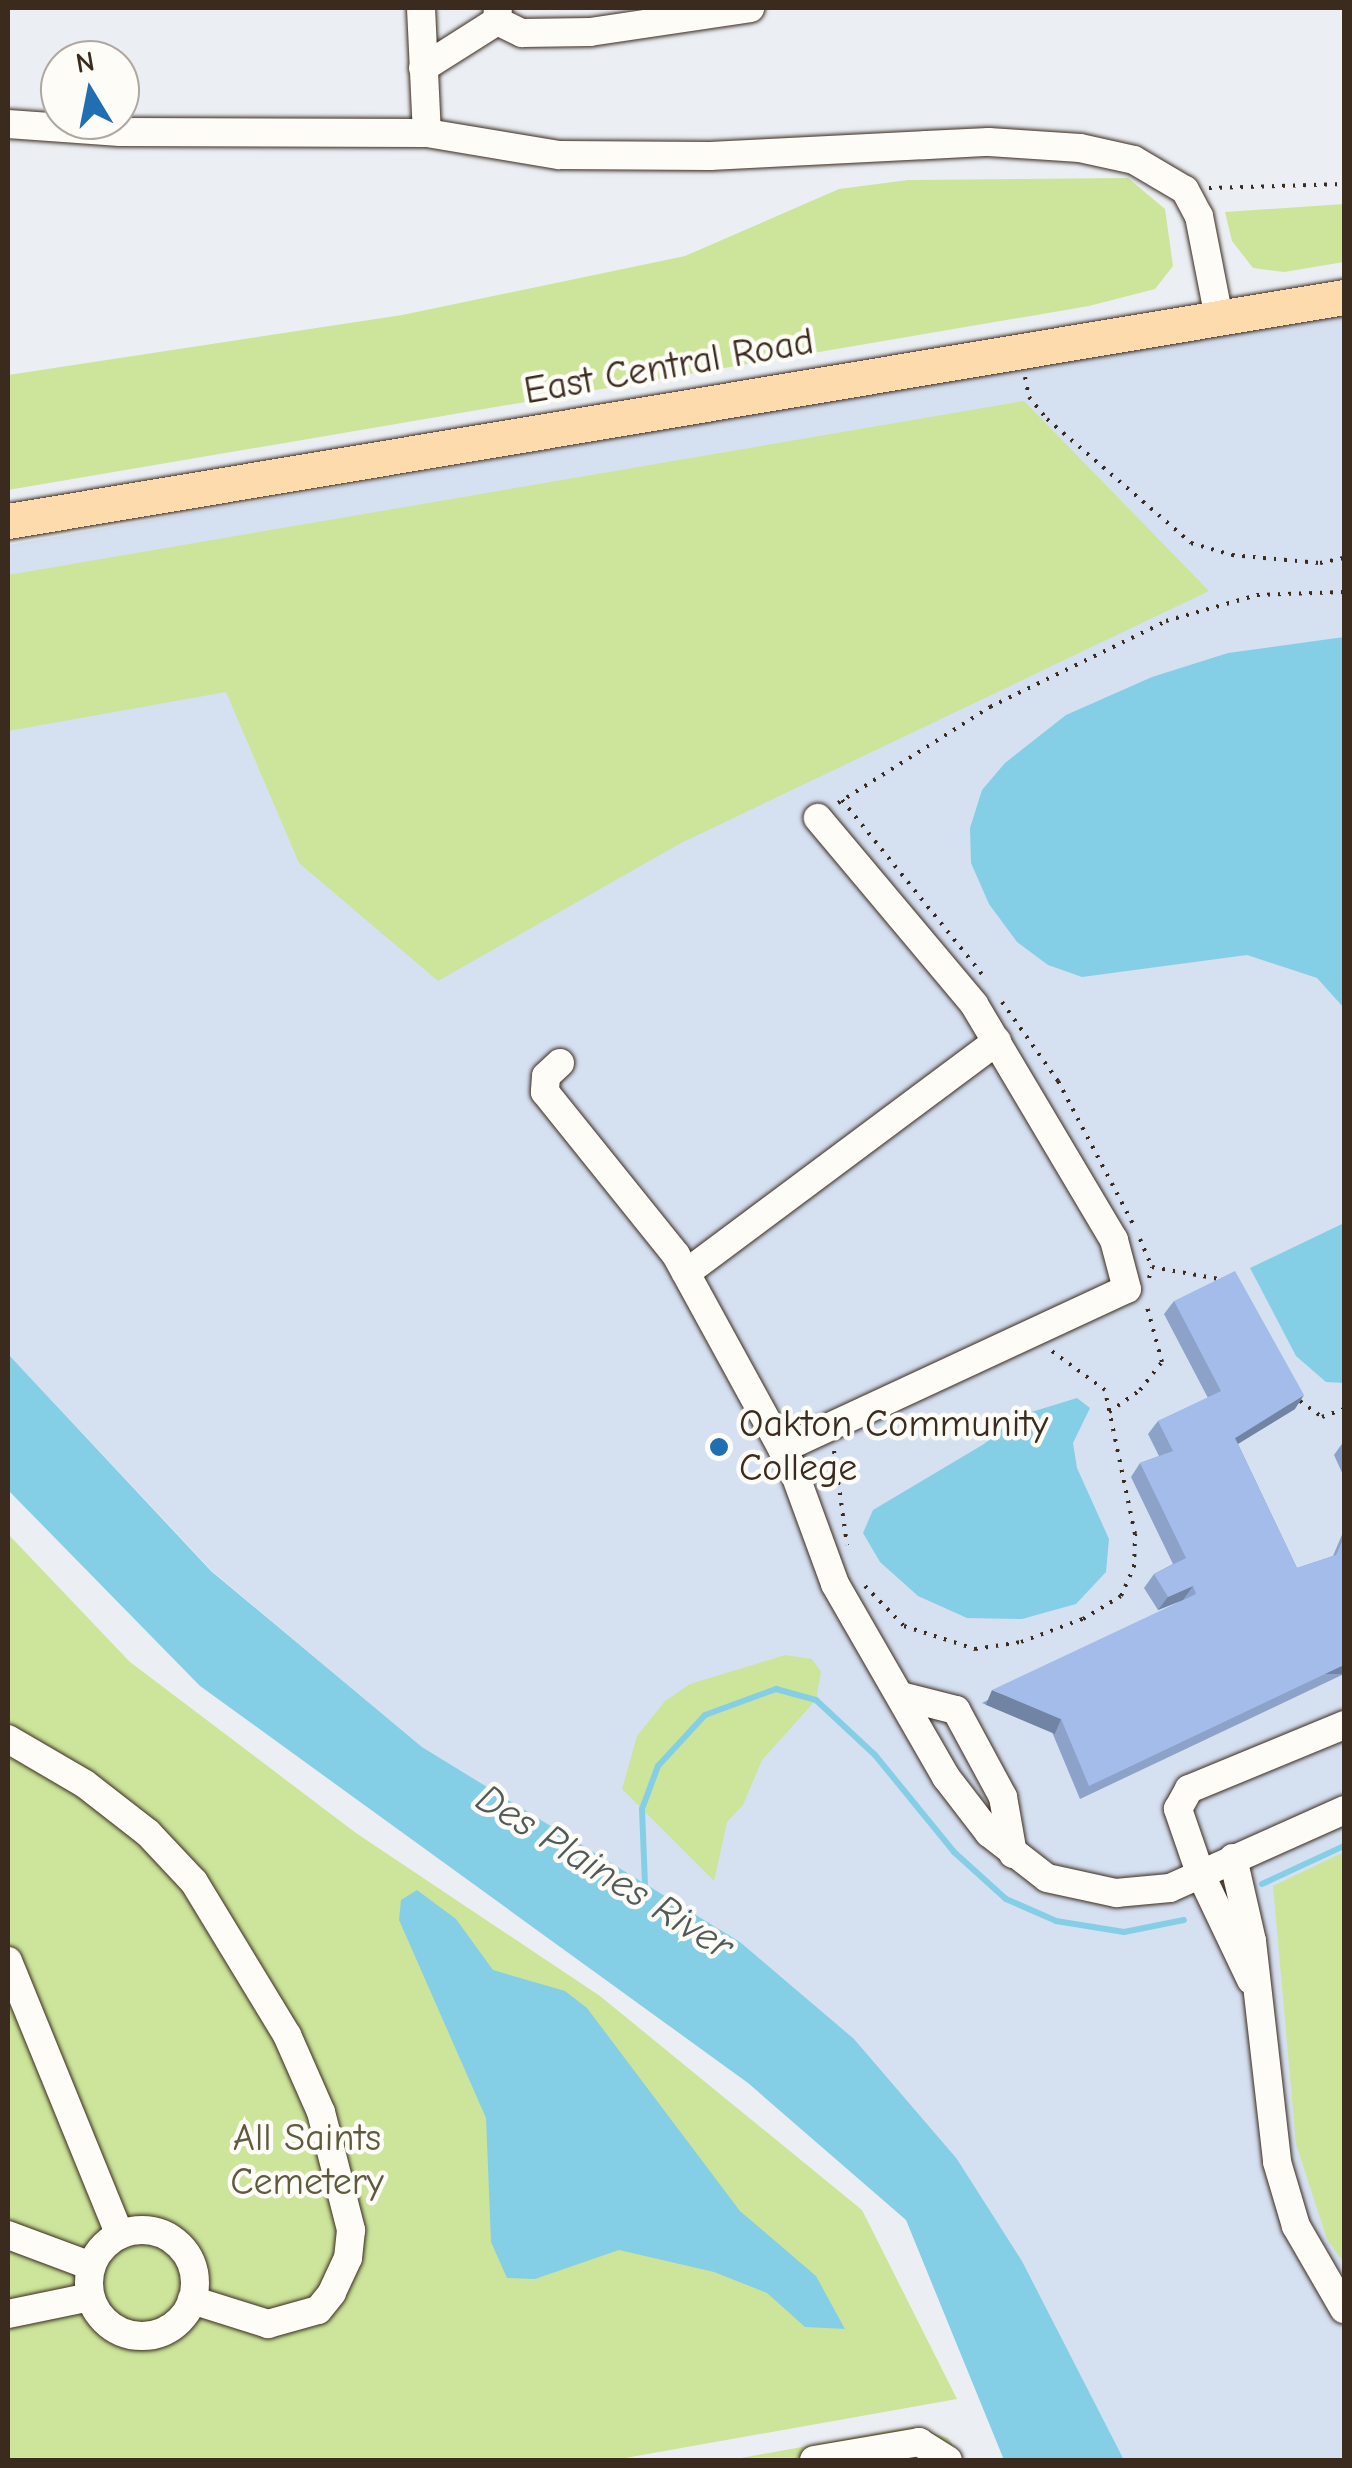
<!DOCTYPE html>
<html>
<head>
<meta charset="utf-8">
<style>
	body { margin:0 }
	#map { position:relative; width:1352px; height:2468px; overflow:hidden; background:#ebeff4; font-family:"Comic Neue",sans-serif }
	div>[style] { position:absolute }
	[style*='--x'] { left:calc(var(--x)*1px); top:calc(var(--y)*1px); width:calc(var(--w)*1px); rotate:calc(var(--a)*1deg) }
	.built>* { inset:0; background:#d5e0f1 }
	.green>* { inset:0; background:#cce59b }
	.water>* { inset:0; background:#85cfe6 }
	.stream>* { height:6px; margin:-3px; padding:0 3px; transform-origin:3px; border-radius:3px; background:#85cfe6 }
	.path>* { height:4px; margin-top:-2px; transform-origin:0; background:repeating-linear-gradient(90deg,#3b2a1e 0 2.5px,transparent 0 10.5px) }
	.roads { filter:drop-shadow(0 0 2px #3b2a1e) drop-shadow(0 0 2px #3b2a1e) }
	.minor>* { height:28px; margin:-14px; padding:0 14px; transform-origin:14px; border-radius:14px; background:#fdfcf7 }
	.minor>.ring { margin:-14px; padding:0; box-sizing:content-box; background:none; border:28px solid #fdfcf7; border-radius:50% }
	.major>* { height:35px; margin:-17.5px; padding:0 17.5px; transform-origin:17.5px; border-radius:17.5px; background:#fedbac }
	.wall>* { inset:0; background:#8ca2c8 }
	.shaded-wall>* { inset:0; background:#7284a3; transform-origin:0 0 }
	.building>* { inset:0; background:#a3bce9 }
	.dots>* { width:28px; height:28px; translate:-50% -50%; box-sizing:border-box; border:5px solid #fdfcf7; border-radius:50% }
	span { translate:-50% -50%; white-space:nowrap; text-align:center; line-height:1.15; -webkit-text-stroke:9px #fdfcf7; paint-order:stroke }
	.street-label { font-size:38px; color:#3b2a1e }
	.poi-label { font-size:38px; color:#3b2a1e }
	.left { translate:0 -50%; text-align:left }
	.park-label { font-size:38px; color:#5f593d }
	.water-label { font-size:40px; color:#515c5a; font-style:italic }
	.frame { position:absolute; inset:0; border:10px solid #3b2a1e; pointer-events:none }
	.north { position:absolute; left:40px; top:40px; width:100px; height:100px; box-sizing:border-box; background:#fdfcf7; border:2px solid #afa8a0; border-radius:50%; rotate:350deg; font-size:28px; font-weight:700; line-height:40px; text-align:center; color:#3b2a1e }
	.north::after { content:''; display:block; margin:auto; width:35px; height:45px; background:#1f6fb2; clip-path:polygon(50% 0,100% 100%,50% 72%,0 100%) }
</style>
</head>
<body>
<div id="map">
	<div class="built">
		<div style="clip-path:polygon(1344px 310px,1344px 2460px,1124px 2460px,1022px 2261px,957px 2159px,740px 1942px,422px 1747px,212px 1571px,8px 1354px,8px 545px)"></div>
	</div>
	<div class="green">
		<div style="clip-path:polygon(1128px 178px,1165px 209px,1173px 266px,1155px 289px,1089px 306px,8px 490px,8px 375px,402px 315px,685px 256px,839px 189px,908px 180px)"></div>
		<div style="clip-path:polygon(1344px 204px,1344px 262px,1284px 272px,1253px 268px,1232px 241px,1225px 212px)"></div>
		<div style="clip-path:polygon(1024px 401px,1209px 591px,681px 843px,438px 981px,299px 863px,226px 692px,8px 731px,8px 575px)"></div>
		<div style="clip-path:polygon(8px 1534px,130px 1662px,356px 1833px,600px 1996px,862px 2210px,957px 2399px,614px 2460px,8px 2460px)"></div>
		<div style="clip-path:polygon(785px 1655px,812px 1659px,821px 1672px,816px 1700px,762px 1760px,743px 1805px,727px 1822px,714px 1881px,622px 1789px,637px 1736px,665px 1701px,690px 1684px)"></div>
		<div style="clip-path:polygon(1344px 1852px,1344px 2263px,1327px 2239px,1296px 2144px,1273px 1886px)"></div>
		<div style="clip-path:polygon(912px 2427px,948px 2438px,962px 2460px,730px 2460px)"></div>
	</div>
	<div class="water">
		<div style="clip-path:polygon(1344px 637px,1344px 1008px,1317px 978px,1247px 955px,1082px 977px,1048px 965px,1017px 942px,989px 904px,971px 863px,970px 828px,982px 790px,1005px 763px,1066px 715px,1152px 677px,1228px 653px)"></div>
		<div style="clip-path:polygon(1344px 1223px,1344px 1383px,1326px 1382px,1296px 1356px,1250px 1268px)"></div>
		<div style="clip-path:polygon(8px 1354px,211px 1571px,422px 1747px,740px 1942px,854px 2039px,957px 2159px,1022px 2261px,1124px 2460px,1004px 2460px,906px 2220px,748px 2083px,200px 1686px,8px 1490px)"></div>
		<div style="clip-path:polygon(1077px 1398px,1090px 1408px,1073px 1443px,1077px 1468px,1109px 1539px,1106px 1572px,1076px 1604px,1022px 1619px,967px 1618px,918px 1596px,880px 1562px,863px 1533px,873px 1510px,984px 1444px,1015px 1417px)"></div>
		<div style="clip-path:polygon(417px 1890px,456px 1919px,493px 1970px,565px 1991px,587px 2008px,740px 2211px,816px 2276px,845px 2329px,805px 2327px,767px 2293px,714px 2272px,619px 2250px,535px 2279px,507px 2278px,491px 2242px,486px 2118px,399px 1920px,401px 1900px)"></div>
	</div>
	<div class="stream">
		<div style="--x:645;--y:1884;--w:75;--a:-92.3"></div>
		<div style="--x:642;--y:1809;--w:46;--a:-69.6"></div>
		<div style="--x:658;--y:1766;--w:69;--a:-47.3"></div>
		<div style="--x:705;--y:1715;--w:76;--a:-20.1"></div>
		<div style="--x:776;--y:1689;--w:41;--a:15.4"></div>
		<div style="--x:816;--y:1700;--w:81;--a:43"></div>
		<div style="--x:875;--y:1755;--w:125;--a:50.8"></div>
		<div style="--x:954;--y:1852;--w:70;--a:42.1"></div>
		<div style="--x:1006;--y:1899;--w:55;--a:23.7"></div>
		<div style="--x:1056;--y:1921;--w:69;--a:9.2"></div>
		<div style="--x:1124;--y:1932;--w:61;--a:-11.3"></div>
		<div style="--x:1262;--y:1884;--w:90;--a:-24.9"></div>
	</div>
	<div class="path">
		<div style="--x:1209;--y:188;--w:135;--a:-1.7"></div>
		<div style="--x:1025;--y:377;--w:20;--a:79"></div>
		<div style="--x:1029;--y:397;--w:28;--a:51"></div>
		<div style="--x:1047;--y:419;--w:190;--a:40.7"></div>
		<div style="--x:1191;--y:543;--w:43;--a:16.3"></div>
		<div style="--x:1232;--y:555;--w:88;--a:5.2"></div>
		<div style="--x:1320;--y:563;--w:25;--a:-12"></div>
		<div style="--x:842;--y:800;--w:228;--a:51.2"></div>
		<div style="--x:838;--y:803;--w:180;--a:-32.3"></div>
		<div style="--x:990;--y:707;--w:196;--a:-26"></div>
		<div style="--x:1166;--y:621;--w:95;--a:-15.9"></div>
		<div style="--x:1257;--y:595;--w:87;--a:-2"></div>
		<div style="--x:1002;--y:1002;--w:97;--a:54.7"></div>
		<div style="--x:1058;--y:1081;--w:164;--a:62.3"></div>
		<div style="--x:1140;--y:1239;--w:30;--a:67"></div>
		<div style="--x:1149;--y:1278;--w:11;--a:-75"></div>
		<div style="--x:1152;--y:1267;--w:68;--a:10.2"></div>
		<div style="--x:1300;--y:1401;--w:27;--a:36"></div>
		<div style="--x:1322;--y:1417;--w:23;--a:-20"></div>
		<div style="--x:1109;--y:1412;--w:38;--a:-35"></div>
		<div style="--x:1140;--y:1390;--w:36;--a:-52"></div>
		<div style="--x:1162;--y:1362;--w:61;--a:-105.2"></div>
		<div style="--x:834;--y:1451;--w:95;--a:82.1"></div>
		<div style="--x:865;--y:1586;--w:56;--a:45.7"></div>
		<div style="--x:904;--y:1626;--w:75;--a:17.9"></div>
		<div style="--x:975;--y:1649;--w:47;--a:-8.7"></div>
		<div style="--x:1021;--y:1642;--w:66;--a:-20.4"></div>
		<div style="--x:1083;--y:1619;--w:44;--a:-31.2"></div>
		<div style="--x:1121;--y:1596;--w:32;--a:-66"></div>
		<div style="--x:1134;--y:1567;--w:33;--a:-88"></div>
		<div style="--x:1135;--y:1534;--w:147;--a:-101.8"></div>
		<div style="--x:1105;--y:1390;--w:69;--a:-143.8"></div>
	</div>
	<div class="roads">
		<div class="minor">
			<div style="--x:421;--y:8;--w:125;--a:87.3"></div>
			<div style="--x:497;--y:21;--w:28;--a:26"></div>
			<div style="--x:522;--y:33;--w:68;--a:-0.8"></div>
			<div style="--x:590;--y:32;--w:162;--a:-8.5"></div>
			<div style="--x:423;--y:68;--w:88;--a:-32.4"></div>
			<div style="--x:497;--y:21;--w:13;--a:-86"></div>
			<div style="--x:8;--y:124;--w:112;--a:4.1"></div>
			<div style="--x:120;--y:132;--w:307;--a:0.2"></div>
			<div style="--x:427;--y:133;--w:134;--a:9.5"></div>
			<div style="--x:559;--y:155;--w:151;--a:0.4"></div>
			<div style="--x:710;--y:156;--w:279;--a:-2.9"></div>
			<div style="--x:989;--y:142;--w:91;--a:3.8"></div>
			<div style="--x:1080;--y:148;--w:55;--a:12.5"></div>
			<div style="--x:1134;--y:160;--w:59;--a:30.5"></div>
			<div style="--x:1185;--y:190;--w:30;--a:62"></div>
			<div style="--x:1199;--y:216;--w:104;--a:78.9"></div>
			<div style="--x:560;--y:1063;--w:19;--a:137"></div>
			<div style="--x:546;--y:1076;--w:16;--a:94"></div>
			<div style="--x:545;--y:1092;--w:209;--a:51.2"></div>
			<div style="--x:676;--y:1255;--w:244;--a:61.3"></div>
			<div style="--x:793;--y:1469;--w:122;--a:69.9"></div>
			<div style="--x:835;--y:1584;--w:223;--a:60.1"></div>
			<div style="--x:946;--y:1777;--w:71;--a:52.5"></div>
			<div style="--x:989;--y:1833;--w:73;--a:37.8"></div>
			<div style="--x:1047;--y:1878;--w:71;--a:12.3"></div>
			<div style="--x:1116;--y:1893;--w:54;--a:-5.3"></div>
			<div style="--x:1170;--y:1888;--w:191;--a:-24.1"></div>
			<div style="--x:686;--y:1273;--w:388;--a:-36.7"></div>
			<div style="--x:782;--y:1449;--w:380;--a:-24.9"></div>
			<div style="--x:1127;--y:1289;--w:51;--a:-104.9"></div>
			<div style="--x:1114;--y:1240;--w:274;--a:-120.7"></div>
			<div style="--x:974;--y:1004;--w:243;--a:-130"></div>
			<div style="--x:901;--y:1696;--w:57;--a:14.3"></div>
			<div style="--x:956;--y:1710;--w:99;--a:61.6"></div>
			<div style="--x:1003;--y:1797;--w:58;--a:80"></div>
			<div style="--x:8;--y:1739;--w:89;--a:30.3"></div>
			<div style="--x:85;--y:1784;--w:80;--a:37.9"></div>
			<div style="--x:148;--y:1833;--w:67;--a:46.8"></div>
			<div style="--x:194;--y:1882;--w:179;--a:58.7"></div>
			<div style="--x:287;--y:2035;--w:84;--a:66.2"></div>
			<div style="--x:321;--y:2112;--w:122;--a:75.7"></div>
			<div style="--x:351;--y:2230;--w:28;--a:96"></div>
			<div style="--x:348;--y:2258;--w:38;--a:115"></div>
			<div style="--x:332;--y:2293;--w:22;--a:129"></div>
			<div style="--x:318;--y:2310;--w:52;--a:164.4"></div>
			<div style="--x:268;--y:2324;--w:80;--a:-162.5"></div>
			<div style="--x:1233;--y:1858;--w:85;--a:77.1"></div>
			<div style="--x:1252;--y:1941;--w:222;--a:83.5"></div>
			<div style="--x:1277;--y:2162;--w:67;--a:73.5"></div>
			<div style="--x:1296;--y:2226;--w:96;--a:60"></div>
			<div style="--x:8;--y:1961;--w:296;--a:67.8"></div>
			<div style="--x:1251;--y:1980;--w:119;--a:-115.5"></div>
			<div style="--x:1200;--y:1873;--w:68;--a:-109"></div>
			<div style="--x:1178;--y:1809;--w:23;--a:-61"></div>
			<div style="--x:1189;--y:1789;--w:168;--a:-22.4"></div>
			<div class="ring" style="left:89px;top:2230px;width:78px;height:78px"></div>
			<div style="--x:8;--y:2235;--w:89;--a:20.5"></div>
			<div style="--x:8;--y:2314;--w:84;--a:-11.7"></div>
			<div style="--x:814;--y:2460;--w:107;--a:-9.7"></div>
			<div style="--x:919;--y:2442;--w:34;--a:32"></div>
		</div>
		<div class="major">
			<div style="--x:8;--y:521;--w:1355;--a:-9.52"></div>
		</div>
	</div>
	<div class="wall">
		<div style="clip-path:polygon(1174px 1301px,1295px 1409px,1238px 1444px,1297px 1568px,1333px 1556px,1344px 1530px,1344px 1674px,1080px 1799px,1052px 1732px,982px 1703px,1183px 1600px,1158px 1610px,1144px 1588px,1154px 1574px,1173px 1564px,1131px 1477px,1140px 1463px,1159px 1456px,1148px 1434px,1158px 1421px,1208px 1398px,1164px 1314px)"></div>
		<div style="clip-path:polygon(1344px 1441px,1344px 1477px,1334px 1455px)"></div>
	</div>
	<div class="shaded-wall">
		<div style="clip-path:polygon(1304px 1395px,1295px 1409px,1226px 1451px,1235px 1438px)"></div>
		<div style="clip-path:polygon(1193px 1586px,1183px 1600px,1158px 1610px,1168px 1597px)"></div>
		<div style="left:1344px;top:1665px;width:9px;height:282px;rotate:90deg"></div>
		<div style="left:992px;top:1690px;width:75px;height:16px;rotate:23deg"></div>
	</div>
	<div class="building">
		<div style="clip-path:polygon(1235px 1271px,1304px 1395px,1235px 1438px,1297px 1568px,1336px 1555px,1344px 1537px,1344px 1665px,1089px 1786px,1061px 1719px,992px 1690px,1196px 1594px,1193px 1586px,1168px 1597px,1154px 1574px,1186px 1558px,1140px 1463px,1173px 1451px,1158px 1421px,1221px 1391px,1174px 1301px)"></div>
	</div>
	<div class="dots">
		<div style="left:719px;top:1447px;background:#1f6fb2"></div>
	</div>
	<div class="street-label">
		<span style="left:669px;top:367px;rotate:-10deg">East Central Road</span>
	</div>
	<div class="poi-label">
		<span class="left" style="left:739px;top:1447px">Oakton Community<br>College</span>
	</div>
	<div class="park-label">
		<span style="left:307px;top:2161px">All Saints<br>Cemetery</span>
	</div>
	<div class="water-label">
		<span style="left:605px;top:1872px;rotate:32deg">Des Plaines River</span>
	</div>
	<div class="frame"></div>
	<div class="north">N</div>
</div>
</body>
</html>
